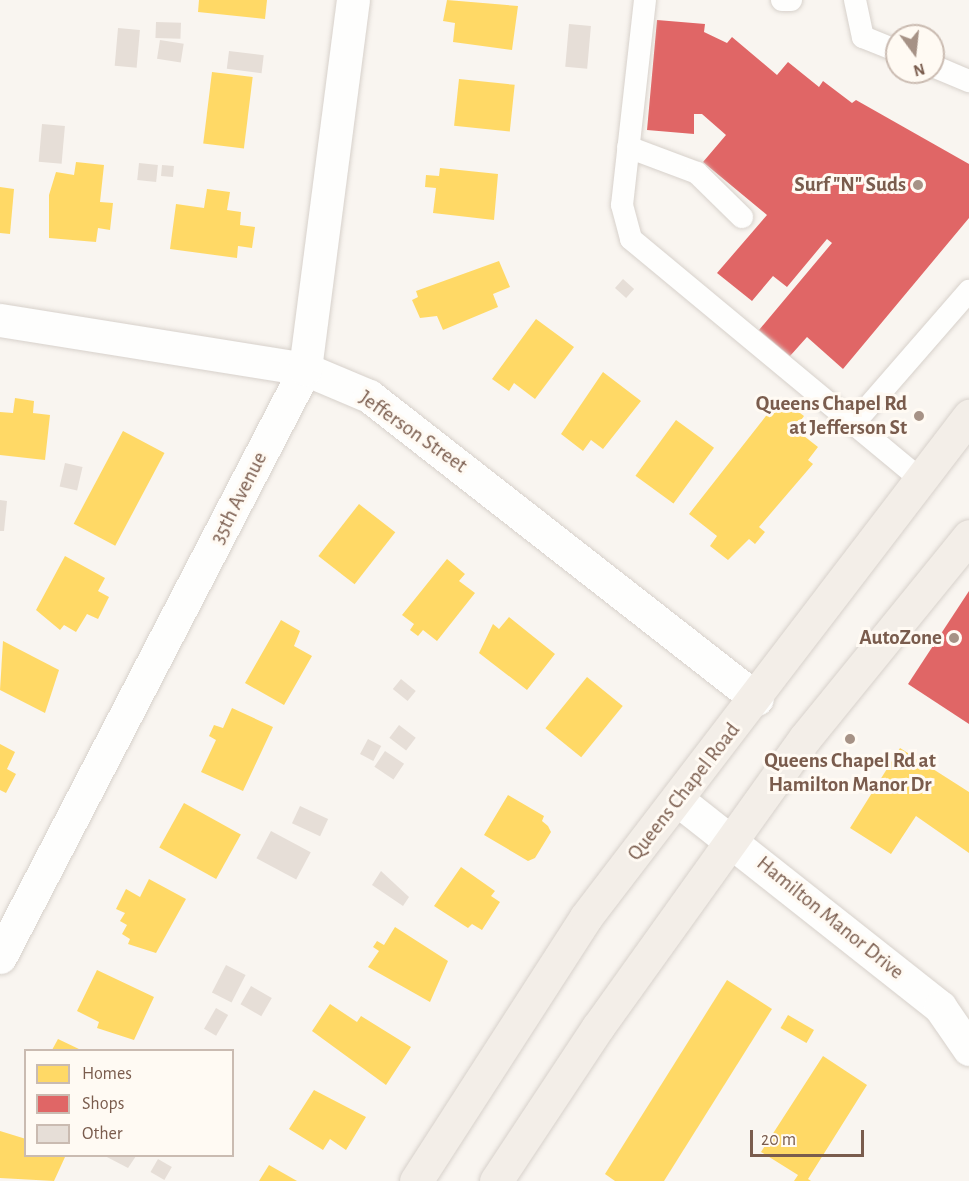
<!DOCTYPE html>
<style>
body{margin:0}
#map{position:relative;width:969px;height:1181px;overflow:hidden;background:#f9f5f0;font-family:"Alegreya Sans",sans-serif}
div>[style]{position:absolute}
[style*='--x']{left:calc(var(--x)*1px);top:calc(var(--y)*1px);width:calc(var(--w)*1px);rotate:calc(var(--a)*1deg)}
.homes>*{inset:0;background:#ffd966;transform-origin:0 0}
.shops>*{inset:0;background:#e06666}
.building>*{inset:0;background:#e6ded7;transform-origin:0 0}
.roads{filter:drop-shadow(0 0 2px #d7d1cb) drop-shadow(0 0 2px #d7d1cb)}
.service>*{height:22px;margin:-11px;padding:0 11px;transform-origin:11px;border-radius:11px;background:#fefefd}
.minor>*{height:33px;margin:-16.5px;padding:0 16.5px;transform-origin:16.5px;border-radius:16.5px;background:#fefefd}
.primary>*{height:33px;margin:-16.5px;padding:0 16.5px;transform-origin:16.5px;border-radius:16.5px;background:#f3eee8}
.dots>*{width:16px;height:16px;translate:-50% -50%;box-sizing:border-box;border:3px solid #fffaf3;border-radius:50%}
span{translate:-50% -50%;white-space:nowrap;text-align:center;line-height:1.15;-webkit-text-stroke:6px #fffaf3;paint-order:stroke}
.poi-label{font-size:21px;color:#7a5c4d;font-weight:700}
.right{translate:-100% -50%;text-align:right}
.street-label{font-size:21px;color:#7a5c4d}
.legend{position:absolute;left:24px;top:1049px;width:210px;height:108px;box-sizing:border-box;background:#fffaf3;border:2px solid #cabbb1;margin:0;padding:8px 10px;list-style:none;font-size:18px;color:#7a5c4d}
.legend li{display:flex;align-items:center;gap:12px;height:30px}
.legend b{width:30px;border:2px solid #cabbb1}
.north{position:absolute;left:885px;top:24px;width:60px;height:60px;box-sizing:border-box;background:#fffaf3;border:2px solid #cabbb1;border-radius:50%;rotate:165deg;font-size:16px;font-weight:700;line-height:24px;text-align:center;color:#7a5c4d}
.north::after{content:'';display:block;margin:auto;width:21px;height:27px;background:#a69286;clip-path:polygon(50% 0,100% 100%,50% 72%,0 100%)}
.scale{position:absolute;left:750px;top:1130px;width:114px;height:27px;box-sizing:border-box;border:3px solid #7a5c4d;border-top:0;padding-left:8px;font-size:18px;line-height:21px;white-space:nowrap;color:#7a5c4d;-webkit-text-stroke:4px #fffaf3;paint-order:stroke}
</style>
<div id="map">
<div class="homes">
<i style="clip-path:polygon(199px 0,267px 0,265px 19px,198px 12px)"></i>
<i style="clip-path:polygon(447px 0,518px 6px,512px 50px,453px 42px,455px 23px,443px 21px)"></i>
<i style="left:212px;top:72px;width:41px;height:72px;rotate:7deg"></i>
<i style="left:459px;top:79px;width:56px;height:47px;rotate:6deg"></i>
<i style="clip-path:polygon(76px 162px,104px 165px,100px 202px,113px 203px,110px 230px,98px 228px,96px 242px,49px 238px,49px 195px,56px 172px,74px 175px)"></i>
<i style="clip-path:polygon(440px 168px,498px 174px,494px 220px,433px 213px,436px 188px,425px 187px,426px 175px,439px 176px)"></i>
<i style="clip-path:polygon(0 187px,14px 189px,10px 234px,0 233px)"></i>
<i style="clip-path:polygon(207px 189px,230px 192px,227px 210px,241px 212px,240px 225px,255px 227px,252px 248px,238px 246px,237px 258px,170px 249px,176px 204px,204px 208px)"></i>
<i style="clip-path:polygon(499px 261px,510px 287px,493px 294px,498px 307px,443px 330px,437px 316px,420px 318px,412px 300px,418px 297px,416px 291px)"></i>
<i style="clip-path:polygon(536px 319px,574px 347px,535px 399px,514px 383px,509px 391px,492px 379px)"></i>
<i style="clip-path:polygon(603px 372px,641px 401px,603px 449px,591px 440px,583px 451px,561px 434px)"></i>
<i style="clip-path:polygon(15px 398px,34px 401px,33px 413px,50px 415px,45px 460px,0 455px,0 412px,13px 413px)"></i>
<i style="clip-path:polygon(780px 398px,804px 416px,795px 429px,818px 447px,808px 460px,813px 464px,759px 527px,765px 532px,755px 544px,749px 539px,728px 560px,710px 546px,717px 536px,689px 514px)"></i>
<i style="left:676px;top:420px;width:47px;height:69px;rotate:36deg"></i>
<i style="left:123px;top:431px;width:47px;height:105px;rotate:28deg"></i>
<i style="left:359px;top:504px;width:46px;height:66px;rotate:38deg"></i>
<i style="clip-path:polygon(65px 556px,105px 578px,98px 591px,109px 597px,98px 619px,87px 614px,76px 632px,64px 625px,60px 630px,36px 610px)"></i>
<i style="clip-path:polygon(447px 559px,465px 574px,459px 581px,475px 593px,437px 641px,423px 630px,418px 636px,410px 630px,414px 624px,402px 615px)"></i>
<i style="clip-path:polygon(509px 617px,555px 654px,527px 690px,479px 653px,493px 624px,499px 629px)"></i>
<i style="clip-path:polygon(281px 620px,300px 631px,294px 646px,312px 656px,284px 705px,245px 683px)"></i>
<i style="clip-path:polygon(3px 641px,59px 670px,45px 713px,0 690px)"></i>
<i style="left:587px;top:677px;width:46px;height:66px;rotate:39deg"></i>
<i style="clip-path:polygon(232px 708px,273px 727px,243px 791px,201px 772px,216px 740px,209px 736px,214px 725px,223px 728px)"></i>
<i style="clip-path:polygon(0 744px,15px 752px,7px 769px,16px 774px,6px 793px,0 790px)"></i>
<i style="clip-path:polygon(900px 748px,969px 792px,969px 853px,916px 816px,891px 854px,850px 828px)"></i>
<i style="clip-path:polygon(508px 795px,544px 816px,542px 821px,548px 826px,551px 832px,535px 858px,528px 861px,484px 835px)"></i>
<i style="left:184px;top:803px;width:65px;height:51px;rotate:29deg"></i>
<i style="clip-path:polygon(461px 867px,495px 891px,491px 896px,500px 902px,482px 930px,472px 924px,468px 928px,434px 906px)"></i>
<i style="clip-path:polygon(149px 879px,186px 899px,156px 953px,128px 944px,130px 939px,122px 934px,127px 925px,120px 921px,125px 913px,116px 909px,126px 889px,140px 897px)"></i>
<i style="clip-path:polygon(395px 927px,448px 961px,430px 1002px,368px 967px,379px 951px,373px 947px,377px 941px,384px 945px)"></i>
<i style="clip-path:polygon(97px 970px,154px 997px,134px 1040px,97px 1028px,99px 1022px,77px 1011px)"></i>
<i style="clip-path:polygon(727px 980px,772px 1009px,664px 1181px,615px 1181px,605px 1174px)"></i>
<i style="clip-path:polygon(330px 1004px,357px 1022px,361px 1016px,411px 1047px,386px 1085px,312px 1031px)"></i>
<i style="left:788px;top:1015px;width:30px;height:15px;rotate:30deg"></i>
<i style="clip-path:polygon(58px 1039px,81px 1050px,52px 1050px)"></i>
<i style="clip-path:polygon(823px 1056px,867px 1085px,808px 1179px,811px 1181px,794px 1181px,798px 1175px,761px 1152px)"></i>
<i style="clip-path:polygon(314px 1090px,366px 1117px,346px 1150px,330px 1139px,323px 1150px,289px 1129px)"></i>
<i style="clip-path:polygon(0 1131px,26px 1139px,26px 1156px,65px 1157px,54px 1181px,0 1178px)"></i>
<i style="clip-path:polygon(269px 1165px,297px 1181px,259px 1181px)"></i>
</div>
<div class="shops">
<i style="clip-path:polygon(657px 20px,705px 24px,704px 32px,727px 43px,732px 37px,777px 75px,788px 62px,819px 87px,823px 81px,852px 103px,856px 100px,969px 164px,969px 218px,843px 369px,807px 337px,790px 356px,759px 330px,832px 243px,827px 239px,787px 287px,773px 276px,752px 301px,717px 273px,767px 215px,703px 162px,726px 135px,702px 114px,694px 114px,694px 134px,647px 130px)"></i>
<i style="clip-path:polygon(969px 591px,969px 724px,908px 684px)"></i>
</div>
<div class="building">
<i style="left:156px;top:22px;width:25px;height:16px;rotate:2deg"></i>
<i style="left:569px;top:24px;width:22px;height:43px;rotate:5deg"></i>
<i style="left:118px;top:28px;width:22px;height:38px;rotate:5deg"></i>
<i style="left:160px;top:40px;width:24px;height:19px;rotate:9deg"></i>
<i style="left:229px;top:51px;width:35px;height:18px;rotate:7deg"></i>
<i style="left:42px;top:124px;width:23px;height:38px;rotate:5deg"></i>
<i style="left:139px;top:163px;width:19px;height:17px;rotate:6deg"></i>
<i style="left:162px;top:165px;width:12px;height:11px;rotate:5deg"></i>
<i style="left:623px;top:279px;width:15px;height:12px;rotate:42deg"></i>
<i style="left:65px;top:463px;width:18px;height:24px;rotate:13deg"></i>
<i style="clip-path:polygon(0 500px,7px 501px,4px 531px,0 531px)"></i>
<i style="left:401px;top:679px;width:19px;height:13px;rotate:39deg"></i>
<i style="left:399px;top:725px;width:21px;height:16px;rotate:37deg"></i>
<i style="left:368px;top:739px;width:15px;height:17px;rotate:28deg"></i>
<i style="left:385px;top:751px;width:23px;height:19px;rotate:34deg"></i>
<i style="left:300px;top:806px;width:31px;height:19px;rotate:25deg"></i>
<i style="left:271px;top:831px;width:45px;height:31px;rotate:28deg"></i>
<i style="clip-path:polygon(381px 871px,409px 897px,403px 906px,372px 885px)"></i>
<i style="left:226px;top:965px;width:22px;height:31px;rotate:27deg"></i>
<i style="left:251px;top:986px;width:24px;height:21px;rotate:30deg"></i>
<i style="left:216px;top:1008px;width:14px;height:24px;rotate:30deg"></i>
<i style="clip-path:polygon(105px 1156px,136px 1156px,128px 1168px)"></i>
<i style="left:158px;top:1159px;width:16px;height:15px;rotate:30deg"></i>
</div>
<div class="roads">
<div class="service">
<i style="--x:645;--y:0;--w:206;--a:96.4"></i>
<i style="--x:622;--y:205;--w:35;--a:75"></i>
<i style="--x:631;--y:239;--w:374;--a:39.7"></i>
<i style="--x:782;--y:0;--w:9;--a:0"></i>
<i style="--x:855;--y:0;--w:38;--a:78"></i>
<i style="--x:863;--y:37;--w:37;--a:22"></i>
<i style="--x:933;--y:66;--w:39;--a:23"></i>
<i style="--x:628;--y:147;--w:74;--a:20.6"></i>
<i style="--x:697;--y:173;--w:63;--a:44.4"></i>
<i style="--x:855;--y:422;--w:174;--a:-49"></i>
</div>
<div class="minor">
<i style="--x:0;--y:320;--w:309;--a:9.1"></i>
<i style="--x:305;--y:369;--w:69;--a:22.9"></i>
<i style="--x:369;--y:396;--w:492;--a:38"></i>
<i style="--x:678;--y:800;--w:334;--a:38.3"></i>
<i style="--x:940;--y:1007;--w:51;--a:55.4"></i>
<i style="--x:0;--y:957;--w:662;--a:-62.58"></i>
<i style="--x:305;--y:369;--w:372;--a:-82.6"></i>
</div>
<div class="primary">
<i style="--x:416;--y:1181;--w:314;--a:-57.2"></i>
<i style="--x:586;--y:917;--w:631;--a:-52.6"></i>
<i style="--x:496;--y:1181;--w:185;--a:-56.5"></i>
<i style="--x:598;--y:1027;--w:355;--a:-54.4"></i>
<i style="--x:805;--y:738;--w:260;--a:-50.9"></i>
</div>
</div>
<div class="dots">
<i style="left:918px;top:185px;background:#a69286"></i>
<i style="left:919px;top:416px;background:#a69286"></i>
<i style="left:954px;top:638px;background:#a69286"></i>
<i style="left:850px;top:739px;background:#a69286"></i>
</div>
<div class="poi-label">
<span class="right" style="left:906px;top:185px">Surf "N" Suds</span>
<span class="right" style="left:907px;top:416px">Queens Chapel Rd<br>at Jefferson St</span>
<span class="right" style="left:942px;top:638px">AutoZone</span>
<span style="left:850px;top:773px">Queens Chapel Rd at<br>Hamilton Manor Dr</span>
</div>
<div class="street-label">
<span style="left:413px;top:432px;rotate:35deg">Jefferson Street</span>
<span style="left:239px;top:498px;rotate:-63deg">35th Avenue</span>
<span style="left:684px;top:792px;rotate:-52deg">Queens Chapel Road</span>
<span style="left:830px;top:918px;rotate:39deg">Hamilton Manor Drive</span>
</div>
<ul class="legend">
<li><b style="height:16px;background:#ffd966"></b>Homes</li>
<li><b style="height:16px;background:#e06666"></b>Shops</li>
<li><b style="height:16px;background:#e6ded7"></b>Other</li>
</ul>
<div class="north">N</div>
<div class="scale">20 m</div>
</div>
